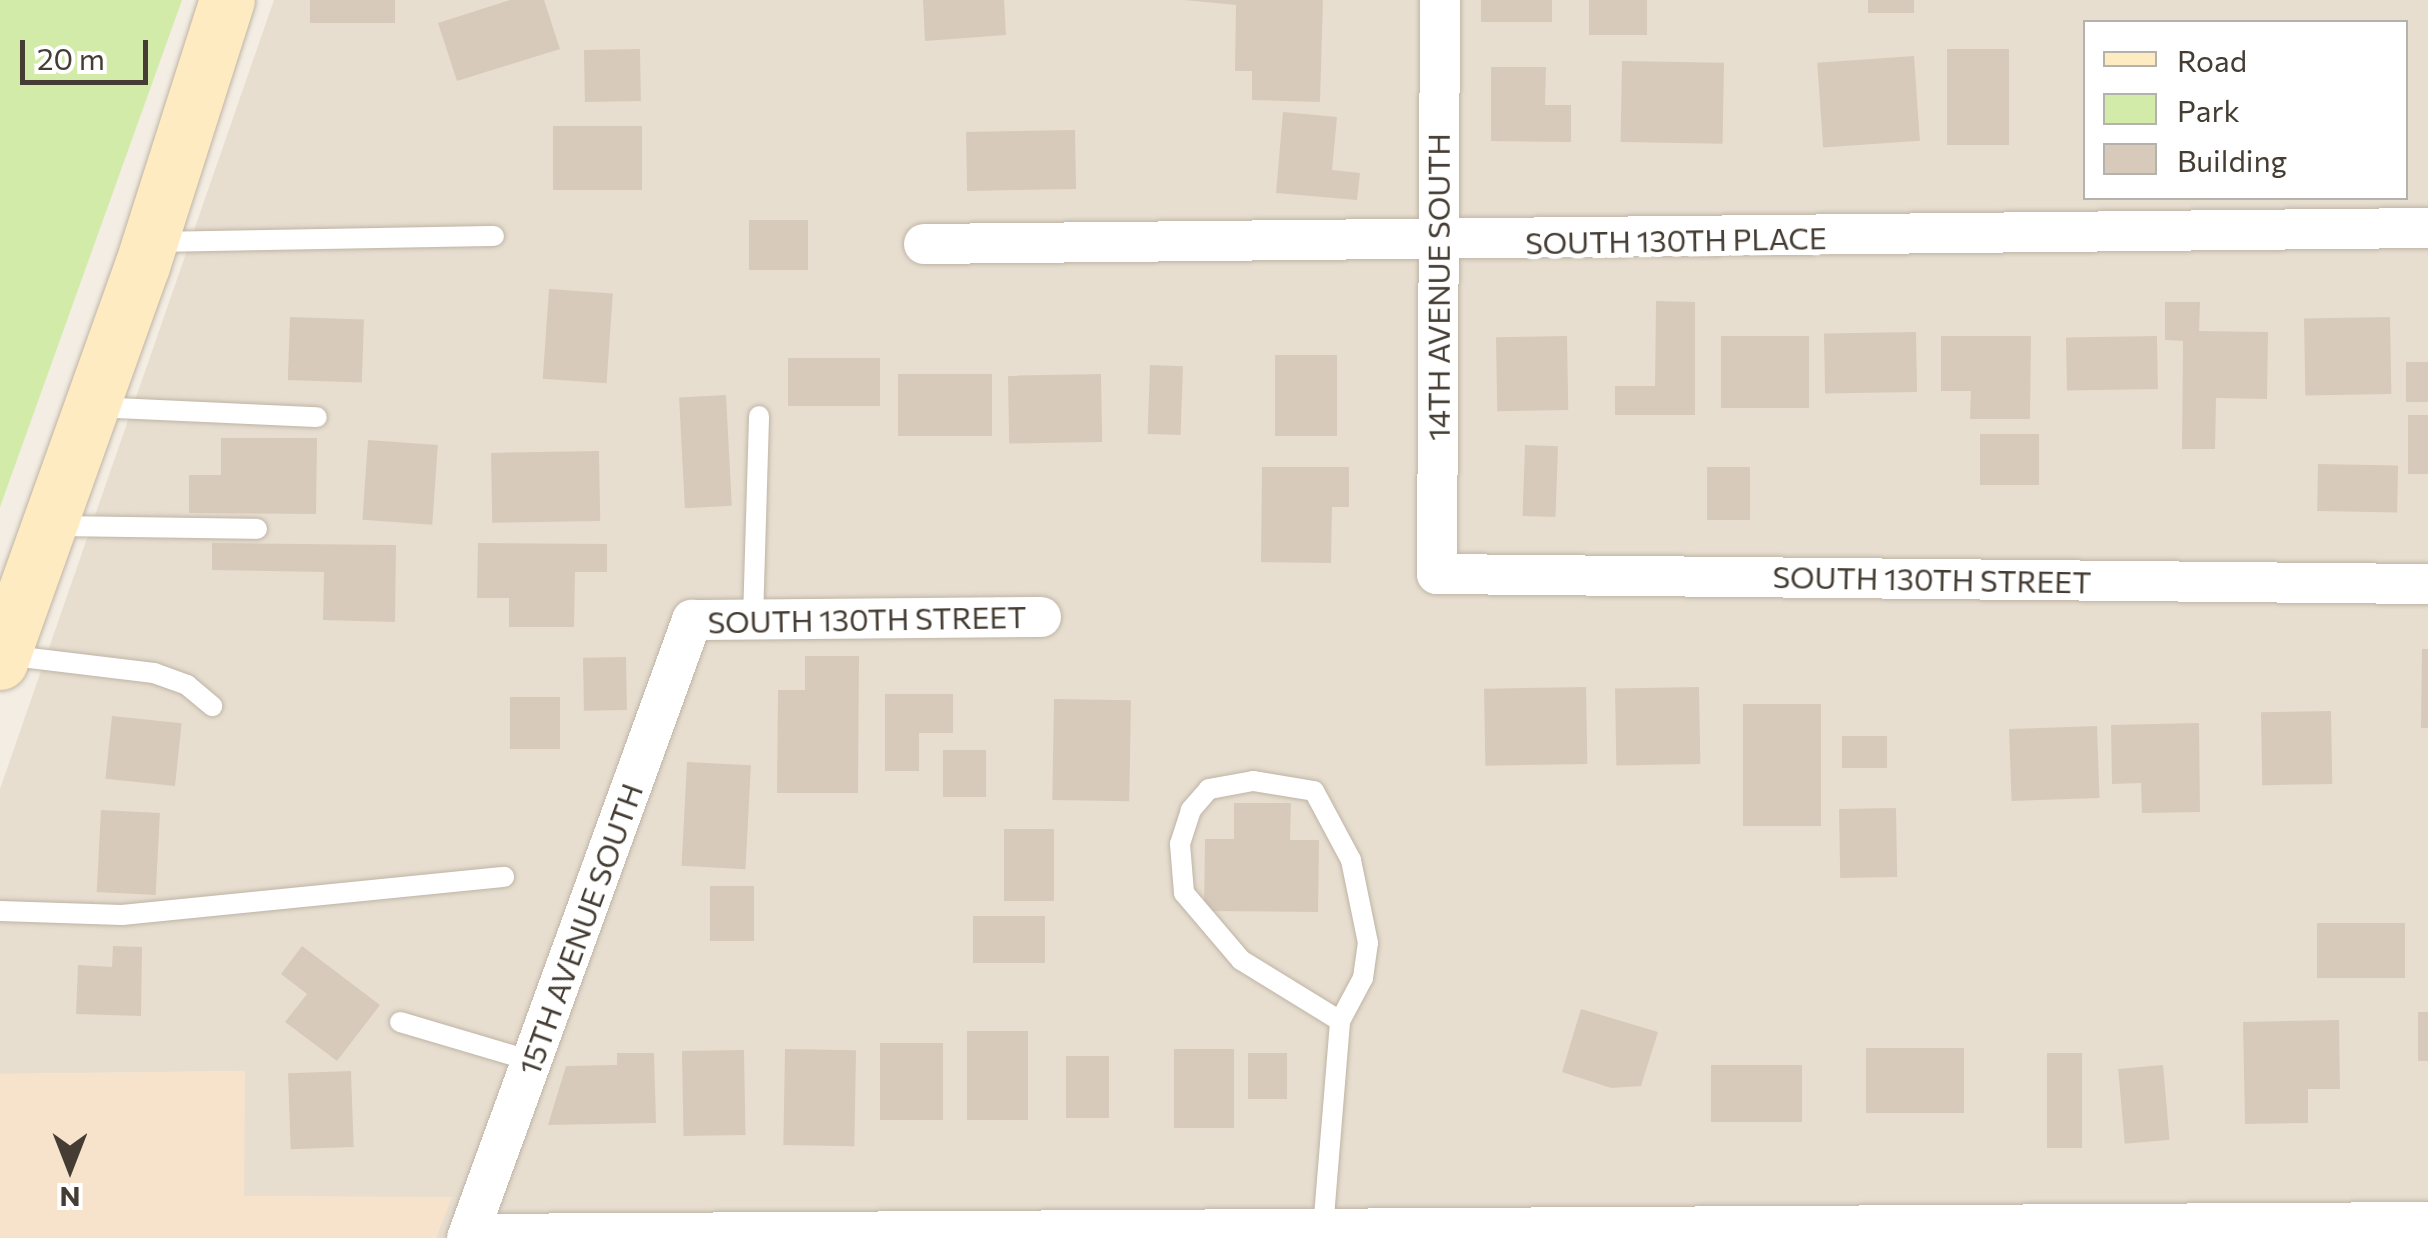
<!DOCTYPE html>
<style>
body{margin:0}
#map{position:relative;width:2428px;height:1238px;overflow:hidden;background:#f3ede3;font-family:Commissioner,sans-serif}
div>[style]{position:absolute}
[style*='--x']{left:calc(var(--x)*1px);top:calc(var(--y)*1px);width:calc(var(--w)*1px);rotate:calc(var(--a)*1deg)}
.residential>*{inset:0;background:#e7ded0}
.commercial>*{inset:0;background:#f7e2cb}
.green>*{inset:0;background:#d2eba8}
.building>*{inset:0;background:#d8caba;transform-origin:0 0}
.roads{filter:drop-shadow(0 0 2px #bfb4a5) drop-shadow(0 0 2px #bfb4a5)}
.lane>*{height:20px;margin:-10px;padding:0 10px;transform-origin:10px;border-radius:10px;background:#fff}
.street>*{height:40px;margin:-20px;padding:0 20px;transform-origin:20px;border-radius:20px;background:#fff}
.secondary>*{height:55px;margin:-27.5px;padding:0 27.5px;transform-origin:27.5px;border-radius:27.5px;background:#ffebc1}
span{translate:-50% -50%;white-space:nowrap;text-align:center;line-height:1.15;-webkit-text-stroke:10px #fff;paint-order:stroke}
.street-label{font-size:30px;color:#453d33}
.legend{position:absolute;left:2083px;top:20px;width:325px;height:180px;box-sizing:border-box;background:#fff;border:2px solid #b5b1ad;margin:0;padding:12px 18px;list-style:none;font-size:30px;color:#453d33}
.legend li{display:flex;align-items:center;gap:20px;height:50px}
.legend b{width:50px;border:2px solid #b5b1ad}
.north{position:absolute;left:20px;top:1118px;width:100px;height:100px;-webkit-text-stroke:8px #fff;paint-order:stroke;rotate:180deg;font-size:28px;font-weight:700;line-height:40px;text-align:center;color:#453d33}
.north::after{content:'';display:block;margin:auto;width:35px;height:45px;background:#453d33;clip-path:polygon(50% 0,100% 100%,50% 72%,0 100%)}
.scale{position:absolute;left:20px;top:40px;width:128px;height:45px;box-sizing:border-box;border:5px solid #453d33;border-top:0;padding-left:12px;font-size:30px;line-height:35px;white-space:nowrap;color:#453d33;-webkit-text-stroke:8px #fff;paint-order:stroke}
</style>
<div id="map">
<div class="residential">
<i style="clip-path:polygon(evenodd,274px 0,2428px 0,2428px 1238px,436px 1238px,451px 1198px,244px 1196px,244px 1071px,0 1074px,0 789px,274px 0,2086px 22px,2406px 22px,2406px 198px,2086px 198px,2086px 22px)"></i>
</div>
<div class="commercial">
<i style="clip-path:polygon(245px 1071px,244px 1196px,452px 1197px,436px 1238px,0 1238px,0 1074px)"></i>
</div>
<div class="green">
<i style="clip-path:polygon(0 0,182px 0,0 507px)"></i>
</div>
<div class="building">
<i style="left:310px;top:0;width:85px;height:23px"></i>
<i style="clip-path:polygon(510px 0,544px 0,560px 49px,457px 81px,438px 23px)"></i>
<i style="clip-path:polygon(923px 0,1004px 0,1006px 35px,925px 41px)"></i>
<i style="clip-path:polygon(1184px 0,1323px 0,1320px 102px,1252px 100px,1252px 71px,1235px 71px,1236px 5px)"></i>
<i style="left:1481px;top:0;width:71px;height:22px"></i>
<i style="left:1589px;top:0;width:58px;height:35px"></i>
<i style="left:1868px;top:0;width:46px;height:13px"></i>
<i style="left:640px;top:49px;width:52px;height:56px;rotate:89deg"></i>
<i style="left:1947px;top:49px;width:62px;height:96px"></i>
<i style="left:1914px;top:56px;width:85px;height:97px;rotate:86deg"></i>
<i style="left:1622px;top:61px;width:102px;height:81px;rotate:1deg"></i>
<i style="clip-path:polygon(1491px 67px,1546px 67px,1545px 105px,1571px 105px,1571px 142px,1491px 141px)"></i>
<i style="clip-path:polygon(1283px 112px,1337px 117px,1332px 170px,1360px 173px,1357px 200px,1276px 193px)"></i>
<i style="left:642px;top:126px;width:64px;height:89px;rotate:90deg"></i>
<i style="left:1075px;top:130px;width:59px;height:109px;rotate:89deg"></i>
<i style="left:749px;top:220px;width:59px;height:50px"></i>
<i style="left:549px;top:289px;width:64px;height:90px;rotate:4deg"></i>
<i style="clip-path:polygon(1656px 301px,1695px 302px,1695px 415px,1615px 415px,1615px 386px,1655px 386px)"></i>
<i style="clip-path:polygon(2165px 302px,2200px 302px,2199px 331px,2268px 332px,2267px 399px,2216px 398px,2215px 449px,2182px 449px,2183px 341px,2165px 340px)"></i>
<i style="left:290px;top:317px;width:74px;height:63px;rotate:2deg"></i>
<i style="left:2390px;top:317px;width:77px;height:86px;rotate:89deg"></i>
<i style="left:1916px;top:332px;width:60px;height:92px;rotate:89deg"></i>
<i style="left:1567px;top:336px;width:74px;height:71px;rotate:89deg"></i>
<i style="left:1721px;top:336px;width:88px;height:72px"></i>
<i style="clip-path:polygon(1941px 336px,2031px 336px,2030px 419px,1970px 419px,1971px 391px,1941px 391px)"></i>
<i style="left:2157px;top:336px;width:53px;height:91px;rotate:89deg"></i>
<i style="left:1275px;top:355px;width:62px;height:81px"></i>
<i style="left:788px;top:358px;width:92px;height:48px"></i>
<i style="left:2406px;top:362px;width:22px;height:40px"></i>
<i style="left:1150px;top:365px;width:33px;height:69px;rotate:2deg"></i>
<i style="left:898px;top:374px;width:94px;height:62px"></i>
<i style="left:1101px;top:374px;width:68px;height:93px;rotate:89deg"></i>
<i style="left:726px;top:395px;width:111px;height:47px;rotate:87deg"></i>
<i style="left:2408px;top:415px;width:20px;height:59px"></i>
<i style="left:1980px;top:434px;width:59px;height:51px"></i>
<i style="clip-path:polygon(221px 438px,317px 438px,316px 514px,189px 513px,189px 475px,221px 475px)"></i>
<i style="left:368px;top:440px;width:70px;height:80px;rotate:4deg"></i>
<i style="left:1525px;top:445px;width:33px;height:71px;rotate:2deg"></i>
<i style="left:599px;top:451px;width:70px;height:108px;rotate:89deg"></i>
<i style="left:2318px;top:464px;width:80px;height:47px;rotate:1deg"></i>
<i style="clip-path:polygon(1262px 467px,1349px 467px,1349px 507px,1332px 507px,1331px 563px,1261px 562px)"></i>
<i style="left:1707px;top:467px;width:43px;height:53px"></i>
<i style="clip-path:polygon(212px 543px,396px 545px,395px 622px,323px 620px,324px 572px,212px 570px)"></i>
<i style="clip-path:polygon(478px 543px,607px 544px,607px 572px,575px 572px,574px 627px,509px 627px,509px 598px,477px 598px)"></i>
<i style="clip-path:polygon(2422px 649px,2428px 649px,2428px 728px,2421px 728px)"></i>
<i style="clip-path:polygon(805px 656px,859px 656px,858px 793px,777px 793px,778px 690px,805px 690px)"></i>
<i style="left:626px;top:657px;width:53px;height:43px;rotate:89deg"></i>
<i style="left:1586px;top:687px;width:77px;height:102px;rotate:89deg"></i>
<i style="left:1699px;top:687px;width:77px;height:84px;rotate:89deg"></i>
<i style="clip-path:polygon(885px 694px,953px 694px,953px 733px,919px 733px,919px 771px,885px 771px)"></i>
<i style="left:510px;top:697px;width:50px;height:52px"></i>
<i style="left:1054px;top:699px;width:77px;height:101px;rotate:1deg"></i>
<i style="left:1743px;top:704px;width:78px;height:122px"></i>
<i style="left:2331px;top:711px;width:73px;height:70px;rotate:89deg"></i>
<i style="left:112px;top:716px;width:70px;height:63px;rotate:6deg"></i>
<i style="clip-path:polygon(2199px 723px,2200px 812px,2142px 813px,2141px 783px,2112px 784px,2111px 725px)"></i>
<i style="left:2097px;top:726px;width:72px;height:88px;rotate:88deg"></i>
<i style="left:1887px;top:736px;width:32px;height:45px;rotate:90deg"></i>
<i style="left:943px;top:750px;width:43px;height:47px"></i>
<i style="left:687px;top:762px;width:64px;height:104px;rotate:3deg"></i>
<i style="clip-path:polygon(1234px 803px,1291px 803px,1290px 840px,1319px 840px,1318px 912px,1204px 911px,1205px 839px,1234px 839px)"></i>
<i style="left:1896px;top:808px;width:69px;height:57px;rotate:89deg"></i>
<i style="left:101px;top:810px;width:59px;height:82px;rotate:3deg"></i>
<i style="left:1004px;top:829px;width:50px;height:72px"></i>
<i style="left:710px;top:886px;width:44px;height:55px"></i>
<i style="left:973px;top:916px;width:72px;height:47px"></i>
<i style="left:2317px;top:923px;width:88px;height:55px"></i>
<i style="clip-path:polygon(113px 946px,142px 947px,141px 1016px,76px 1014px,78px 965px,112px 967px)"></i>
<i style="clip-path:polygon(302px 946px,380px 1005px,337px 1061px,285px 1022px,307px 994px,281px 974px)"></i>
<i style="clip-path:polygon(1581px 1009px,1658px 1032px,1641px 1086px,1611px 1088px,1562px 1072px)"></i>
<i style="left:2418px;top:1012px;width:10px;height:49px"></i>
<i style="clip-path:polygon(2339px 1020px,2340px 1089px,2308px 1089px,2308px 1123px,2245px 1124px,2243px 1022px)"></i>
<i style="left:967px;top:1031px;width:61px;height:89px"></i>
<i style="left:880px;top:1043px;width:63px;height:77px"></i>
<i style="left:1866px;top:1048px;width:98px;height:65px"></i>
<i style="left:785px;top:1049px;width:71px;height:96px;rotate:1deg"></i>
<i style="left:1174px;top:1049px;width:60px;height:79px"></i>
<i style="left:744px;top:1050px;width:85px;height:62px;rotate:89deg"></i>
<i style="clip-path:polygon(617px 1053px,654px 1053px,656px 1123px,548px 1125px,566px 1066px,617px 1065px)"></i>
<i style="left:1248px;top:1053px;width:39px;height:46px"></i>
<i style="left:2047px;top:1053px;width:35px;height:95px"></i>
<i style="left:1066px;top:1056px;width:43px;height:62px"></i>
<i style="left:1711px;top:1065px;width:91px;height:57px"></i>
<i style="left:2163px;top:1065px;width:75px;height:45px;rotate:85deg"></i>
<i style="left:351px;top:1071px;width:76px;height:63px;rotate:88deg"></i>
</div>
<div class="roads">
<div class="lane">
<i style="--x:151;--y:242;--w:343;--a:-1"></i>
<i style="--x:93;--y:407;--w:224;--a:2.6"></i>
<i style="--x:51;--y:526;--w:206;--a:0.8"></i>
<i style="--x:753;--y:620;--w:204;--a:-88.3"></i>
<i style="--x:5;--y:655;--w:150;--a:6.9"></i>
<i style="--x:154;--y:673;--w:35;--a:20"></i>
<i style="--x:187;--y:685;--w:33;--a:40"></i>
<i style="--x:0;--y:911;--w:122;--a:1.9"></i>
<i style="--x:122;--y:915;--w:384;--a:-5.7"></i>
<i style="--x:400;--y:1022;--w:138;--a:16.5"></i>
<i style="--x:1323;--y:1229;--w:209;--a:-85.3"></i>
<i style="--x:1340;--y:1021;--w:49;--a:-61.9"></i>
<i style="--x:1363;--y:978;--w:35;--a:-82"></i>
<i style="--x:1368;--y:943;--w:85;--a:-101.6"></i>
<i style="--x:1351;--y:860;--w:78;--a:-118.2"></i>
<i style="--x:1314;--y:791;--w:62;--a:-170.7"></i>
<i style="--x:1253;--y:781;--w:45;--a:169.7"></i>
<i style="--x:1209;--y:789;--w:28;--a:131"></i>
<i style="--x:1191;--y:810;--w:36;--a:108"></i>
<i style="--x:1180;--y:844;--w:49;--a:85.3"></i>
<i style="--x:1184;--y:893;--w:88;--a:49.6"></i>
<i style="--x:1241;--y:960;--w:116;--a:31.6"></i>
</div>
<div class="street">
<i style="--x:1440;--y:0;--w:574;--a:90.3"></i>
<i style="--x:1437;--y:574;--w:991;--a:0.58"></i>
<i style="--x:924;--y:244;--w:1504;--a:-0.61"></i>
<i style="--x:469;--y:1234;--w:1959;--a:-0.35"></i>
<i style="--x:467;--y:1238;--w:658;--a:-69.99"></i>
<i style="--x:692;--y:620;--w:349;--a:-0.5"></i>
</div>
<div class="secondary">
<i style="--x:0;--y:662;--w:421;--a:-70.3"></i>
<i style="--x:142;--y:266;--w:279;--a:-72.3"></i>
</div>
</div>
<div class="street-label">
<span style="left:1676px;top:240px;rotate:-1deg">SOUTH 130TH PLACE</span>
<span style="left:1438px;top:287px;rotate:-90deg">14TH AVENUE SOUTH</span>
<span style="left:1932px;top:579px;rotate:1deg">SOUTH 130TH STREET</span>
<span style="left:867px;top:619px;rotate:-1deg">SOUTH 130TH STREET</span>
<span style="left:580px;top:929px;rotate:-70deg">15TH AVENUE SOUTH</span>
</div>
<ul class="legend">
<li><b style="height:12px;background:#ffebc1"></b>Road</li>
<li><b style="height:28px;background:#d2eba8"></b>Park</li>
<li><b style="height:28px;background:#d8caba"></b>Building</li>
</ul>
<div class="north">N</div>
<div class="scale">20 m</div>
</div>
